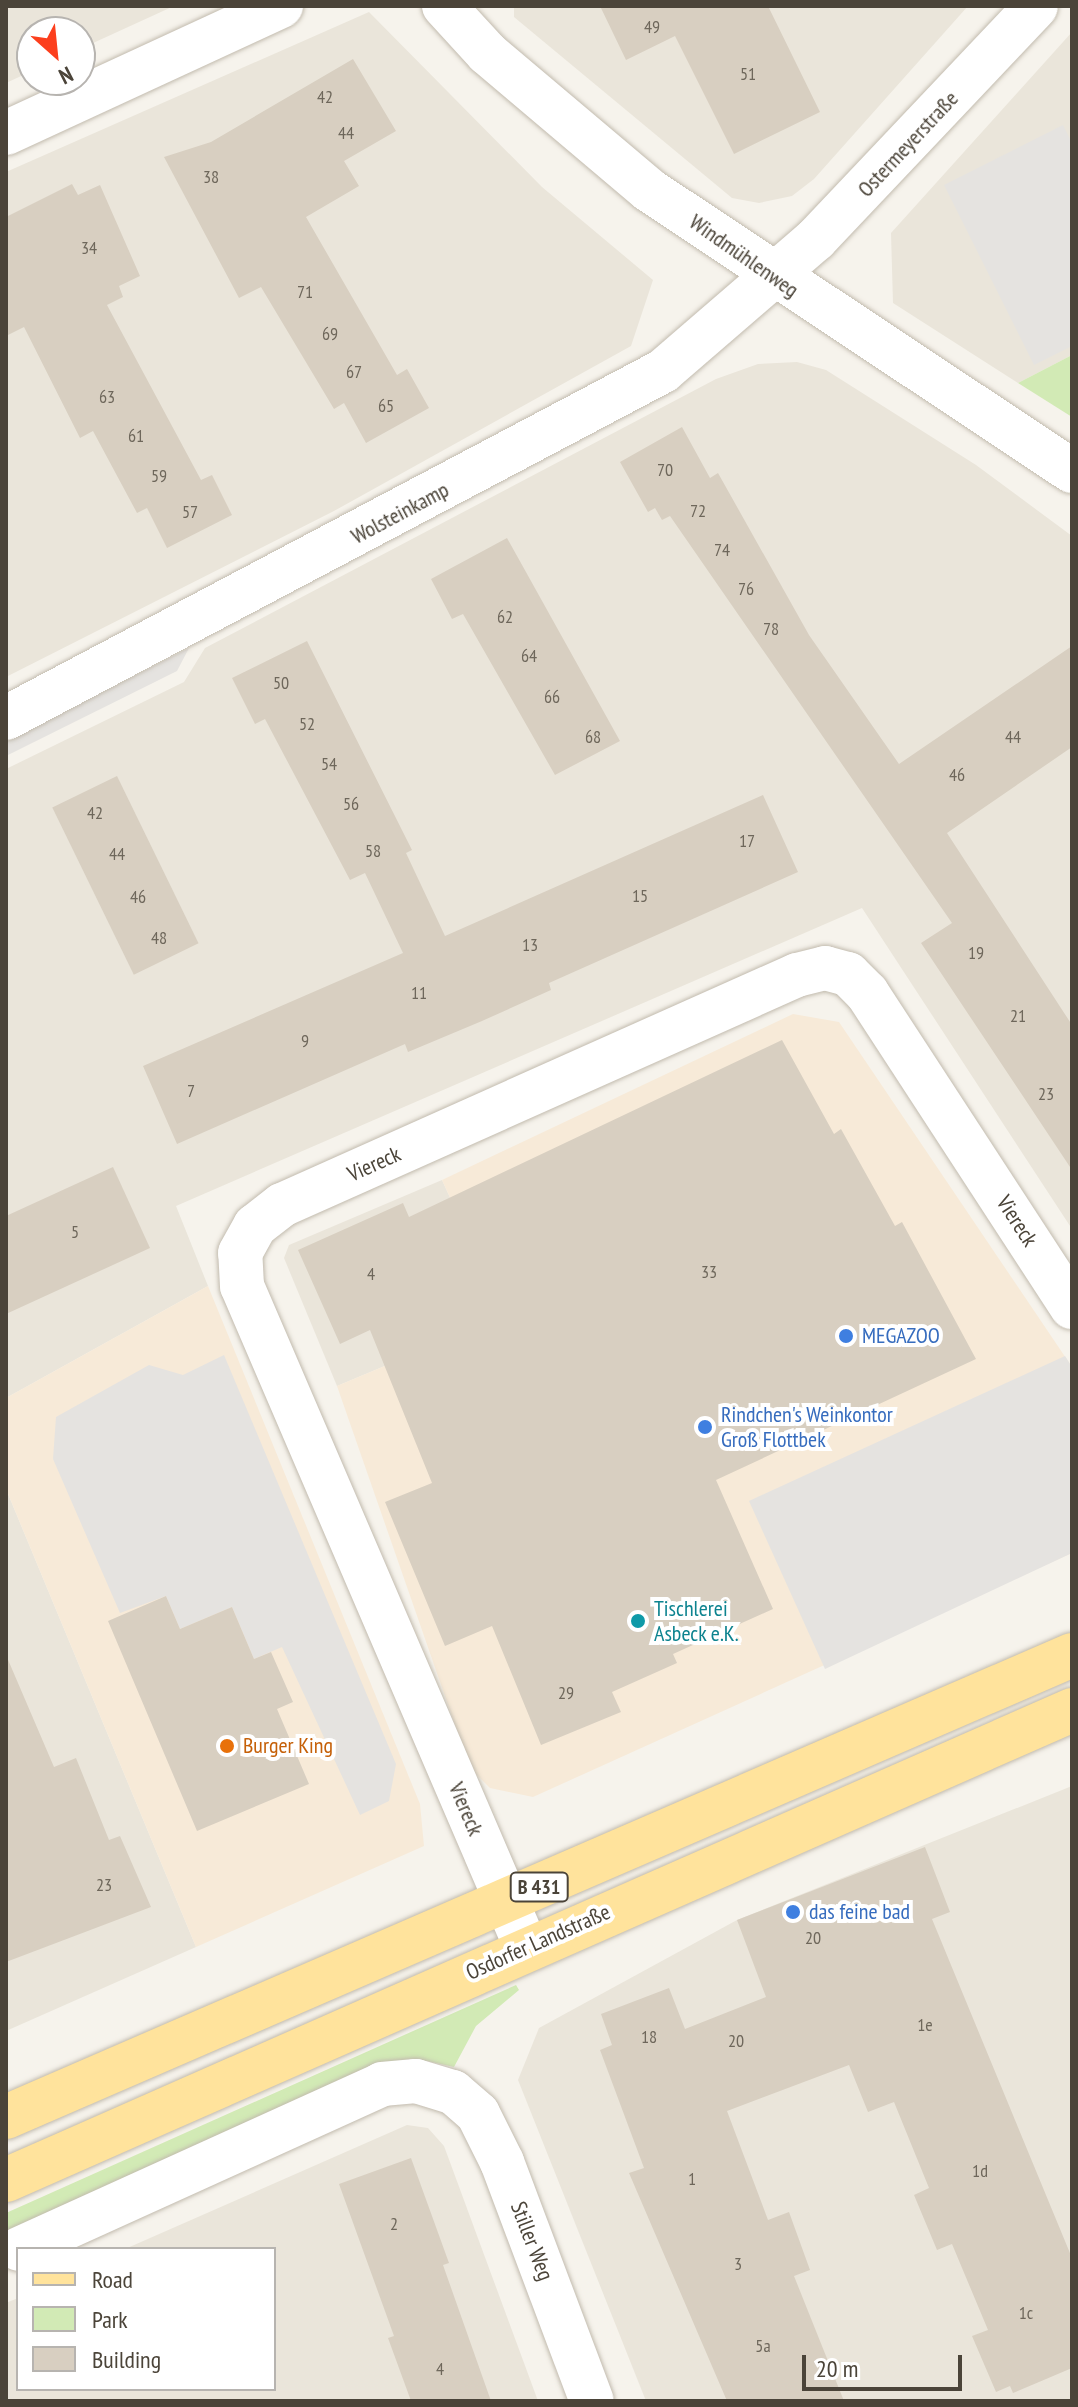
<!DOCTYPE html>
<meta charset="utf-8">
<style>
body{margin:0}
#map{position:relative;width:1078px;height:2407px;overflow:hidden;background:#f6f3ec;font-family:"PT Sans Narrow",sans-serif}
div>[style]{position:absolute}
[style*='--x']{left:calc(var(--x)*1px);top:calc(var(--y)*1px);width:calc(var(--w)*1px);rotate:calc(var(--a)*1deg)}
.residential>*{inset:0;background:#eae5da}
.commercial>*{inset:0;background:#f7ead8}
.green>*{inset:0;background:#d2eab5}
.parking>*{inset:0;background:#e5e3e0}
.building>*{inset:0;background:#d8cfc1;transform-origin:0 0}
.roads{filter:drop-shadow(0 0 2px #c2bbae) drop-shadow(0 0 2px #c2bbae)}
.street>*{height:44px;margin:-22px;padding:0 22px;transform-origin:22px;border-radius:22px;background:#fff}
.primary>*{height:44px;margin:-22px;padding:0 22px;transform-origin:22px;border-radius:22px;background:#ffe39c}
.dots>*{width:22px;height:22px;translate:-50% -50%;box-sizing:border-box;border:4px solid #fff;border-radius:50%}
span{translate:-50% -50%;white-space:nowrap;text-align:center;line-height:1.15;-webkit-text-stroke:8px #fff;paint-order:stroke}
.number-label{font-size:18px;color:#6e675b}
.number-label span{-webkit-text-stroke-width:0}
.shield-label span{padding:2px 6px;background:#fff;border:2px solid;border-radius:6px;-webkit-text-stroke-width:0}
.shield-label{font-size:20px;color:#4b4439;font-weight:700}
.street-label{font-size:22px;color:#4b4439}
.shop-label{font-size:22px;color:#366cbe}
.left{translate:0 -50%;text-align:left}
.culture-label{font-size:22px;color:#0d838f}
.food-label{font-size:22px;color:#c56008}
.frame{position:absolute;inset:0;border:8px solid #4b4439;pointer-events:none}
.legend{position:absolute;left:16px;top:2247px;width:260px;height:144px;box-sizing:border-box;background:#fff;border:2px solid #b7b4b0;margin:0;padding:10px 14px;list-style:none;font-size:24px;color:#4b4439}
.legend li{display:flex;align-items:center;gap:16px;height:40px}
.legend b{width:40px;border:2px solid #b7b4b0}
.north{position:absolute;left:16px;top:16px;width:80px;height:80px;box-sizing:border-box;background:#fff;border:2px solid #b7b4b0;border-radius:50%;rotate:153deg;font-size:22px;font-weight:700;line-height:32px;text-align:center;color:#4b4439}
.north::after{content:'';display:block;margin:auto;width:28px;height:36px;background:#fc3f1d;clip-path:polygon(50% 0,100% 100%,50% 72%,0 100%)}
.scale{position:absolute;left:802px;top:2355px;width:160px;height:36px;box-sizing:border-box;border:4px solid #4b4439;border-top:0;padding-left:10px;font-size:24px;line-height:28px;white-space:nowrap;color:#4b4439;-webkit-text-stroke:6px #fff;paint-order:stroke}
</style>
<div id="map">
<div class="residential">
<i style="clip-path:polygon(6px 6px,174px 6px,80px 49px,80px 32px,32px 32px,32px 71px,6px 83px)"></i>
<i style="clip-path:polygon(514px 6px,968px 6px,814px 179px,792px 196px,759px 203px,732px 198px,514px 17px)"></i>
<i style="clip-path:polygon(369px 12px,542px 187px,653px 280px,631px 346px,334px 511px,6px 677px,6px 172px)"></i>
<i style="clip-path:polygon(1072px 32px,1072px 355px,1018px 383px,893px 303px,891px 233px)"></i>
<i style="clip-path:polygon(797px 362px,826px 370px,976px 465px,1072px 536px,1072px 1229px,862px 908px,176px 1206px,208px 1286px,6px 1398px,6px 769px,184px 682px,205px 648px,716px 379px,758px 364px)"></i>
<i style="clip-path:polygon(442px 1180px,504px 1316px,337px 1386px,284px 1258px,289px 1245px)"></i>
<i style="clip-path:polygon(6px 1489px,196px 1947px,6px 2031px)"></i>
<i style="clip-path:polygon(1072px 1786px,1072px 2401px,646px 2401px,518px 2080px,539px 2028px,737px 1920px)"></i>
<i style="clip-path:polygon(407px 2125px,428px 2128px,444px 2146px,538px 2401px,6px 2401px,6px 2303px,18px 2298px,18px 2389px,274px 2389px,274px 2249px,125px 2249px)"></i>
</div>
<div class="commercial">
<i style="clip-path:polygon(793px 1014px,839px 1022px,1072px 1367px,1072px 1553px,533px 1797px,490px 1788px,470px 1768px,337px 1386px,504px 1316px,442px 1180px)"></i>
<i style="clip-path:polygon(208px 1286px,420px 1804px,424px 1846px,196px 1947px,6px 1489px,6px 1398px)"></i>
</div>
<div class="green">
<i style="clip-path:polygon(1072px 355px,1072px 417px,1018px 383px)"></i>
<i style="clip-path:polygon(516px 1985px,519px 1990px,476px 2026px,454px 2067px,427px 2061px,6px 2238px,6px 2213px)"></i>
</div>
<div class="parking">
<i style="clip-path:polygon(1063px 125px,1072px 143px,1072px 346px,1034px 365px,944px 185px)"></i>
<i style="clip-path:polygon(189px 648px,177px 671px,6px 756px,6px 741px)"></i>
<i style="clip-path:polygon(224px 1355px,396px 1764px,389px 1801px,360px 1815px,282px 1647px,254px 1659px,232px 1607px,180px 1629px,166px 1596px,120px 1613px,53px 1459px,56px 1417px,149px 1365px,183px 1375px)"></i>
<i style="clip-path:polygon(1065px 1356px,1072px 1367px,1072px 1553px,825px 1669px,749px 1501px)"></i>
</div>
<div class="building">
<i style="clip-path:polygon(600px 6px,768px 6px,820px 112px,734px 154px,675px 36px,626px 60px)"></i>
<i style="clip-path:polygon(353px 59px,396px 131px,344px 161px,359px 186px,306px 217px,397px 375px,407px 369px,429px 408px,366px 443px,344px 403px,334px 409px,261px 287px,239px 298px,164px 157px,211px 142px)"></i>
<i style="clip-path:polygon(72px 184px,78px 195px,100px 185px,140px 276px,119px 286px,123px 297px,107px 305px,201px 480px,212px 475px,232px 515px,167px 548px,147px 508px,137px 513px,93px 431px,80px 438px,24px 327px,6px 336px,6px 217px)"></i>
<i style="clip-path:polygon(682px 427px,710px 478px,718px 473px,809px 635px,899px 764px,1072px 646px,1072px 747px,947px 833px,1072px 1025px,1072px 1170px,921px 943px,952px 923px,670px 516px,662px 520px,655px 508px,648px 512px,620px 462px)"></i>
<i style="clip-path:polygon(507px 538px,620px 741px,555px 775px,463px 614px,452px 619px,431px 579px)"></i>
<i style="clip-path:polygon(307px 641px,412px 850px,406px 853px,445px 936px,763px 795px,798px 872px,549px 983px,551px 990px,482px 1021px,408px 1052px,405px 1044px,177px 1144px,143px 1066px,403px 953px,365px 873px,350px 880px,265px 719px,255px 724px,232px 678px)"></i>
<i style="left:117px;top:776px;width:186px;height:72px;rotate:64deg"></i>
<i style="clip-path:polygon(782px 1040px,834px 1134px,841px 1129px,895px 1226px,902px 1222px,976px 1359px,716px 1480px,773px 1609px,673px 1654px,677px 1663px,612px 1692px,621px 1712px,541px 1745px,492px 1626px,445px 1646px,385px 1502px,432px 1483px,370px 1330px,340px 1344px,298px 1250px,403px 1203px,409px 1217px)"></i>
<i style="clip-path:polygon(113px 1167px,150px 1248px,6px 1314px,6px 1216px)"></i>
<i style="clip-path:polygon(166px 1596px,180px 1629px,232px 1607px,254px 1659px,271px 1652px,293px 1702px,277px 1709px,309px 1784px,197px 1831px,108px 1621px)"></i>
<i style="clip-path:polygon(6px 1655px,54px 1767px,76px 1758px,109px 1840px,120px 1836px,151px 1907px,6px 1962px)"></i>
<i style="clip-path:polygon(925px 1847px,950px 1912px,932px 1919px,1072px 2258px,1072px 2368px,1013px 2393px,1010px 2386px,996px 2392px,972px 2336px,988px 2330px,952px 2244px,937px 2250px,914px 2195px,929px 2188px,894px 2102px,868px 2112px,849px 2065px,727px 2111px,768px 2220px,789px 2212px,810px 2270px,794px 2276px,844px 2401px,727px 2401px,629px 2173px,644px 2168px,600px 2050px,612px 2045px,601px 2014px,669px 1988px,685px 2029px,766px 1997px,737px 1920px)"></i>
<i style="clip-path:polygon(411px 2158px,449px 2263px,443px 2265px,491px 2401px,411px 2401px,388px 2338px,394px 2336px,339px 2184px)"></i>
</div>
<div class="roads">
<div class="street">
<i style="--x:444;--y:6;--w:64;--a:47.5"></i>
<i style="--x:487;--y:53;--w:212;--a:40.2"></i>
<i style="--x:649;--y:190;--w:508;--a:33.6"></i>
<i style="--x:6;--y:133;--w:303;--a:-24.8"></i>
<i style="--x:6;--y:718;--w:743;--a:-27.84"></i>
<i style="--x:663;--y:371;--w:202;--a:-40.8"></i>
<i style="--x:816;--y:239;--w:320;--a:-46.6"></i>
<i style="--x:526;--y:1947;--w:719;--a:-113.25"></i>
<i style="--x:242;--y:1286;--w:33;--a:-93"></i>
<i style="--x:240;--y:1253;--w:31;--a:-61"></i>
<i style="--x:255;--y:1226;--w:34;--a:-38"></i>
<i style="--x:282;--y:1205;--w:564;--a:-24.07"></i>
<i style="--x:797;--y:975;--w:29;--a:-14"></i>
<i style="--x:825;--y:968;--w:24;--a:15"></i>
<i style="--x:848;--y:974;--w:27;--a:45"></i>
<i style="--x:867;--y:993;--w:375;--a:56.9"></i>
<i style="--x:19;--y:2249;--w:399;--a:-24.4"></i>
<i style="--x:382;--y:2084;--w:34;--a:-5"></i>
<i style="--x:416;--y:2081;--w:39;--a:17"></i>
<i style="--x:453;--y:2092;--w:33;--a:41"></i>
<i style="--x:478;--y:2114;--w:54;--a:63.4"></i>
<i style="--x:502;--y:2162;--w:255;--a:69.4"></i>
</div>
<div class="primary">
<i style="--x:6;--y:2117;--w:1162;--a:-23.43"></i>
<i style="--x:6;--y:2180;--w:1165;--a:-23.79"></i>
</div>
</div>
<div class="dots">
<i style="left:846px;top:1336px;background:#3f7fe0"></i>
<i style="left:705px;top:1427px;background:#3f7fe0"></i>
<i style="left:638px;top:1621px;background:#0f9aa8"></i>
<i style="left:227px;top:1746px;background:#e8710a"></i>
<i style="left:793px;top:1912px;background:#3f7fe0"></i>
</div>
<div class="number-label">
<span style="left:652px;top:27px">49</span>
<span style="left:748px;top:74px">51</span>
<span style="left:325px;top:97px">42</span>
<span style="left:346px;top:133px">44</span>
<span style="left:211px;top:177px">38</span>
<span style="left:89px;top:248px">34</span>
<span style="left:305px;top:292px">71</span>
<span style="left:330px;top:334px">69</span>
<span style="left:354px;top:372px">67</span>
<span style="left:107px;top:397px">63</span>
<span style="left:386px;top:406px">65</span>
<span style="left:136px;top:436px">61</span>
<span style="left:665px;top:470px">70</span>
<span style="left:159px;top:476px">59</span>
<span style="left:698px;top:511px">72</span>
<span style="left:190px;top:512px">57</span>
<span style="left:722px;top:550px">74</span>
<span style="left:746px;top:589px">76</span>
<span style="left:505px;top:617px">62</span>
<span style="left:771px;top:629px">78</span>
<span style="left:529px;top:656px">64</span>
<span style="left:281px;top:683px">50</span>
<span style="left:552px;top:697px">66</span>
<span style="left:307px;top:724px">52</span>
<span style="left:593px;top:737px">68</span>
<span style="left:1013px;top:737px">44</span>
<span style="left:329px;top:764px">54</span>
<span style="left:957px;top:775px">46</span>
<span style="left:351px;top:804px">56</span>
<span style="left:95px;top:813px">42</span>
<span style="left:747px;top:841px">17</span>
<span style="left:373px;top:851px">58</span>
<span style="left:117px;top:854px">44</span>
<span style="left:640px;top:896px">15</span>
<span style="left:138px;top:897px">46</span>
<span style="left:159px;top:938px">48</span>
<span style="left:530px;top:945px">13</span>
<span style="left:976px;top:953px">19</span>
<span style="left:419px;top:993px">11</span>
<span style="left:1018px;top:1016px">21</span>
<span style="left:305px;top:1041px">9</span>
<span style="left:191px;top:1091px">7</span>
<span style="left:1046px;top:1094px">23</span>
<span style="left:75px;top:1232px">5</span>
<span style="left:709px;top:1272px">33</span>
<span style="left:371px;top:1274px">4</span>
<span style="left:566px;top:1693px">29</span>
<span style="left:104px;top:1885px">23</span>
<span style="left:813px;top:1938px">20</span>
<span style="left:925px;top:2025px">1e</span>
<span style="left:649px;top:2037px">18</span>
<span style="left:736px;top:2041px">20</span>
<span style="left:980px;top:2171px">1d</span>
<span style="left:692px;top:2179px">1</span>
<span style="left:394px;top:2224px">2</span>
<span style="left:738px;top:2264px">3</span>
<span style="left:1026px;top:2313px">1c</span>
<span style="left:763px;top:2346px">5a</span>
<span style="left:440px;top:2369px">4</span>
</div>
<div class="shield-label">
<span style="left:539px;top:1887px">B 431</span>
</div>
<div class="street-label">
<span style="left:908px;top:144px;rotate:-47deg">Ostermeyerstraße</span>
<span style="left:744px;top:256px;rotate:35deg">Windmühlenweg</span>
<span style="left:400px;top:513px;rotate:-28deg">Wolsteinkamp</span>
<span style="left:374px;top:1164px;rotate:-24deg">Viereck</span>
<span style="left:1017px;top:1221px;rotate:57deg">Viereck</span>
<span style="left:466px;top:1809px;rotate:67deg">Viereck</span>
<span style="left:538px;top:1942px;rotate:-24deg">Osdorfer Landstraße</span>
<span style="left:532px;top:2241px;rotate:69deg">Stiller Weg</span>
</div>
<div class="shop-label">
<span class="left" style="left:862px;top:1336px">MEGAZOO</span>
<span class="left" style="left:721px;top:1427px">Rindchen's Weinkontor<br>Groß Flottbek</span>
<span class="left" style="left:809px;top:1912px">das feine bad</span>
</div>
<div class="culture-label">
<span class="left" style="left:654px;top:1621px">Tischlerei<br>Asbeck e.K.</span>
</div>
<div class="food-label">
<span class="left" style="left:243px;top:1746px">Burger King</span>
</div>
<div class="frame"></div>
<ul class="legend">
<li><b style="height:10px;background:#ffe39c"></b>Road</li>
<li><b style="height:22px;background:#d2eab5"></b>Park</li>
<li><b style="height:22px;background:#d8cfc1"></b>Building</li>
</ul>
<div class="north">N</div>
<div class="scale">20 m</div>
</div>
